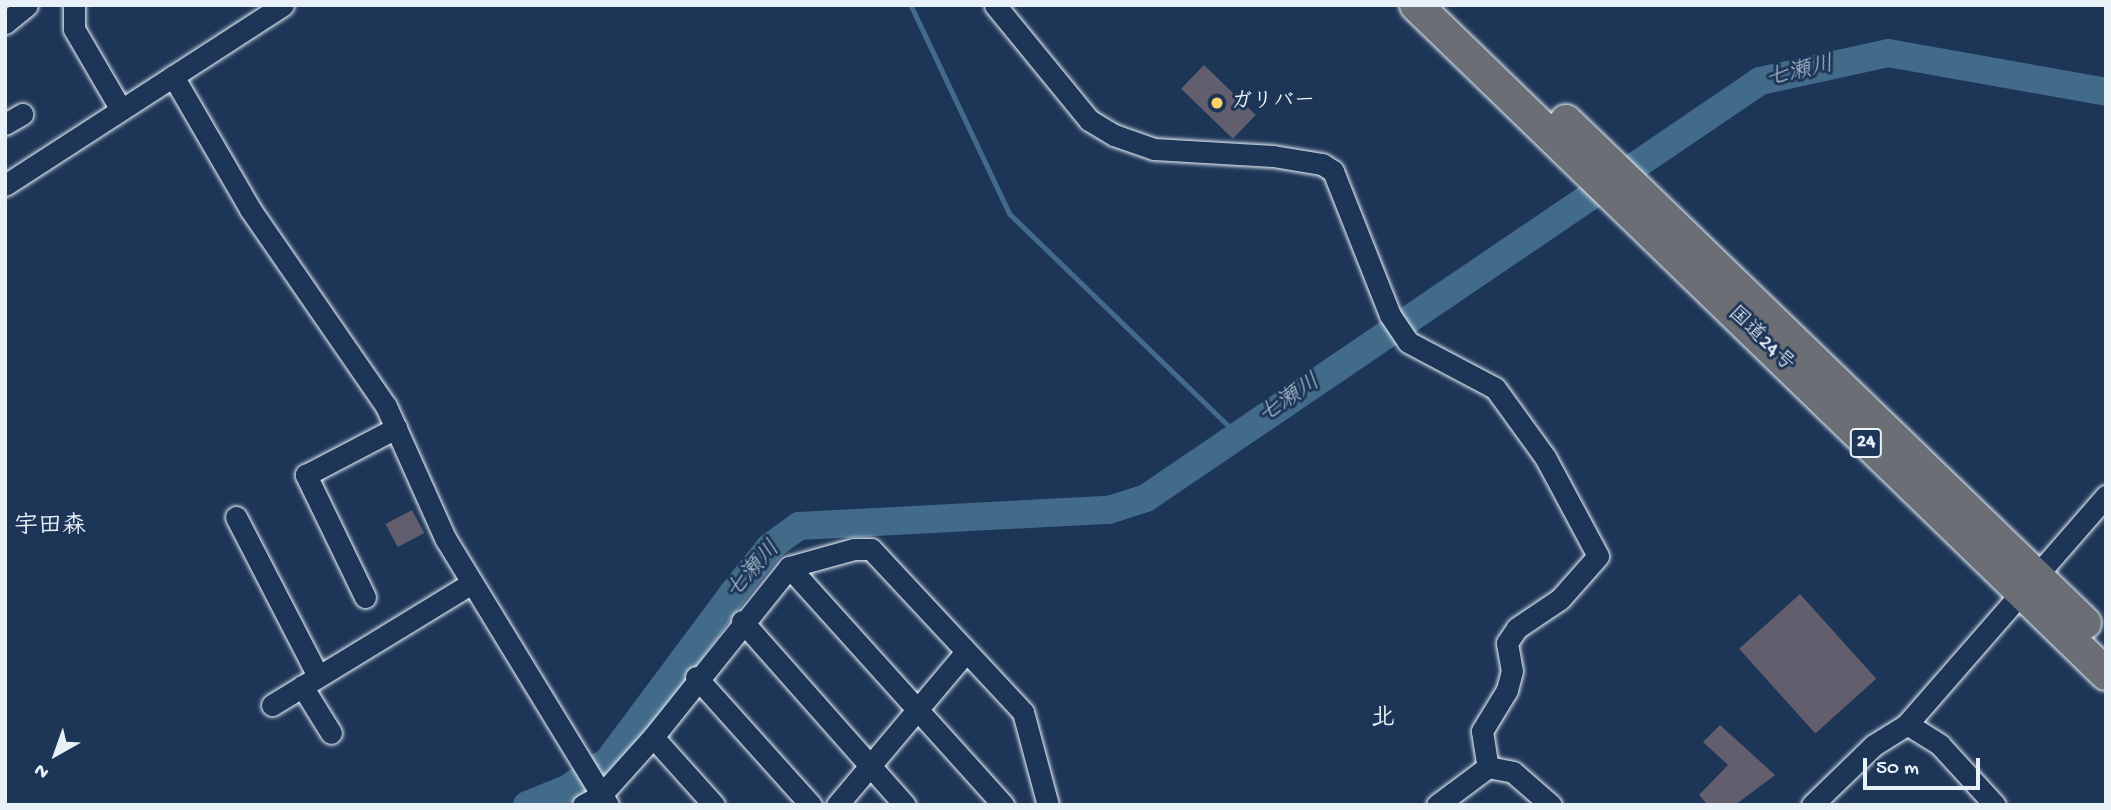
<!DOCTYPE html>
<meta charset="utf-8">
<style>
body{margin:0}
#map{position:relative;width:2111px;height:810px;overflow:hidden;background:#1d3557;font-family:"Gochi Hand","Klee One",sans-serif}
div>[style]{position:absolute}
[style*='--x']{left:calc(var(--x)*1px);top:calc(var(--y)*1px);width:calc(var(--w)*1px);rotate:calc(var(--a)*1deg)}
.stream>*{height:4.5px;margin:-2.25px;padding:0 2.25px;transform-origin:2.25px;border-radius:2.25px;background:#426b89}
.river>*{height:28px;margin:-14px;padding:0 14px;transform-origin:14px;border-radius:14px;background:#426b89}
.building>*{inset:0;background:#625e6d;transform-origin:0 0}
.roads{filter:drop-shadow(0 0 2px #e8f1f8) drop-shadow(0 0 2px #e8f1f8)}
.minor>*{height:21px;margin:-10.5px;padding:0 10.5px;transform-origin:10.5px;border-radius:10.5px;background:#1d3557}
.highway>*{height:32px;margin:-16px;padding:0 16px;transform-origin:16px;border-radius:16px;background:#6b6f75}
.dots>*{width:19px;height:19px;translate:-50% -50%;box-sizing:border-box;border:4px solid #1d3557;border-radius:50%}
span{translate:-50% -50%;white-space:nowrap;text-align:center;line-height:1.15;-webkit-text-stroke:6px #1d3557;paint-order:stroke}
.shield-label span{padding:2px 5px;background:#1d3557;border:2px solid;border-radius:5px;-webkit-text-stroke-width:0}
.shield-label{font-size:19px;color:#e8f1f8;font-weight:700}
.poi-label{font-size:21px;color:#e8f1f8;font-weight:700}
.left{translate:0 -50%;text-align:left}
.street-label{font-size:21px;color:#e8f1f8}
.water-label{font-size:23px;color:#aec2d1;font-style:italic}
.quarter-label{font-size:24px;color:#e8f1f8;font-weight:700}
.frame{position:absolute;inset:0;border:7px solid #e8f1f8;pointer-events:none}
.north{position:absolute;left:21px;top:719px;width:70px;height:70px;-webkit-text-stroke:5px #1d3557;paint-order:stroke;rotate:220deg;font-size:19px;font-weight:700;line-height:28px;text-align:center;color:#e8f1f8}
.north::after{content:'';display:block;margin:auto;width:24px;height:32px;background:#e8f1f8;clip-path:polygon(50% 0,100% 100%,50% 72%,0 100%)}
.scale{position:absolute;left:1863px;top:758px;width:117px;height:32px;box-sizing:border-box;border:4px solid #e8f1f8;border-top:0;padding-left:9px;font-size:21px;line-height:24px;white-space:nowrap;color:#e8f1f8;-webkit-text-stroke:5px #1d3557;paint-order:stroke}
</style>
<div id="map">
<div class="stream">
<i style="--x:911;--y:5;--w:231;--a:64.7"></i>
<i style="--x:1010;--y:214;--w:319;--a:44.1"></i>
</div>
<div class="river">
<i style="--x:527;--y:805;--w:43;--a:-21.8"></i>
<i style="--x:567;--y:789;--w:50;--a:-34.3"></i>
<i style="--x:608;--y:761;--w:209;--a:-53.3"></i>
<i style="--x:733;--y:593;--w:59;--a:-51.2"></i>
<i style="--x:770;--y:547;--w:36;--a:-36"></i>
<i style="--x:799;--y:526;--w:310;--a:-3"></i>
<i style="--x:1109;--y:510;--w:39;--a:-18"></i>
<i style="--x:1146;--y:498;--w:742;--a:-34.18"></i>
<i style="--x:1760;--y:81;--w:131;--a:-12.3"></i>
<i style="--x:1888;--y:53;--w:221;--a:10.1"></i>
</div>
<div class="building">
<i style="left:1204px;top:65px;width:72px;height:33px;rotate:44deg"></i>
<i style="left:412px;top:510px;width:26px;height:30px;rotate:62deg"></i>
<i style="left:1800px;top:594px;width:114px;height:82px;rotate:48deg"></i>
<i style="clip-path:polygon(1720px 725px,1775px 775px,1735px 805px,1708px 805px,1699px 795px,1728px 765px,1703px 742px)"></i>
</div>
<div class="roads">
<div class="minor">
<i style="--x:74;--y:5;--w:24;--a:90"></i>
<i style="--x:74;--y:29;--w:91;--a:59.8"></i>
<i style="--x:995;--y:5;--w:149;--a:50.7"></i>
<i style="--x:1089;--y:120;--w:29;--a:31"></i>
<i style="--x:1114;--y:135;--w:42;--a:19.3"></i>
<i style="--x:1154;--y:149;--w:119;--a:3.4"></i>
<i style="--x:1273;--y:156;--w:50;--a:9.3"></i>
<i style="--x:1322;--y:164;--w:13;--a:32"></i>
<i style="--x:1333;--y:171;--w:155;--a:68.4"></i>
<i style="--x:1390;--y:315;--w:32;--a:56"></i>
<i style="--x:1408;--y:342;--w:98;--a:27.9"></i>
<i style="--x:1495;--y:388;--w:85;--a:54.1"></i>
<i style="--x:1545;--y:457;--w:112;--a:61.8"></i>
<i style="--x:1598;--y:556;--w:57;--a:131.5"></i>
<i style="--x:1560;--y:599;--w:52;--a:146"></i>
<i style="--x:1517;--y:628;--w:18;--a:124"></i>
<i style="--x:1507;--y:643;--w:28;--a:80"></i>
<i style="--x:1512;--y:671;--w:20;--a:105"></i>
<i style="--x:1507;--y:690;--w:48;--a:121.4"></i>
<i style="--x:1482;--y:731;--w:36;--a:81"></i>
<i style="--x:5;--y:23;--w:28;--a:-39"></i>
<i style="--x:173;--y:76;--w:154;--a:59.9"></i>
<i style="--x:250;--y:209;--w:239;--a:55.4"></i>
<i style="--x:386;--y:406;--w:145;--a:65.9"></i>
<i style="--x:445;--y:538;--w:313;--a:58.6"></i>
<i style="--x:5;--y:124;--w:20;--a:-30"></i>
<i style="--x:5;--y:185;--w:331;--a:-32.9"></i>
<i style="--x:236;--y:517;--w:179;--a:62.7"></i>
<i style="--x:789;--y:567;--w:320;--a:48"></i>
<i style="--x:365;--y:597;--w:136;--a:-115.8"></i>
<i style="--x:306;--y:475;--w:102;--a:-27.6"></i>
<i style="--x:742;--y:621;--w:246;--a:48.5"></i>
<i style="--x:696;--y:677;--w:172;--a:48.1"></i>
<i style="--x:302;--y:686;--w:55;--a:58.3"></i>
<i style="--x:272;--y:705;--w:234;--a:-31.4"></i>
<i style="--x:1907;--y:724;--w:39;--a:32"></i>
<i style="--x:1940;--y:745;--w:81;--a:47.5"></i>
<i style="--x:653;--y:737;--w:91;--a:48.1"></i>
<i style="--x:583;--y:805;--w:19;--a:-28"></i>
<i style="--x:600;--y:796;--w:79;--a:-48.1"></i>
<i style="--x:653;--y:737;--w:218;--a:-51.3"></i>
<i style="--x:789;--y:567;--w:67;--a:-15.5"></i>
<i style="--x:854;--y:549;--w:17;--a:0"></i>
<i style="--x:871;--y:549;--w:223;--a:47"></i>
<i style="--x:1023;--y:712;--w:96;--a:75"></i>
<i style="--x:837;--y:805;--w:200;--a:-49.9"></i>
<i style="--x:1437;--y:805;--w:64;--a:-36.7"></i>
<i style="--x:1488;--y:767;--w:25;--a:11"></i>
<i style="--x:1513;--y:772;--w:50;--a:41"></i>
<i style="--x:1812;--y:805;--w:86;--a:-44.1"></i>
<i style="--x:1874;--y:745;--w:39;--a:-32"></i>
<i style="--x:1907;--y:724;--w:303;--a:-48.9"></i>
</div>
<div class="highway">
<i style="--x:1416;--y:5;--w:961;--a:44.11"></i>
<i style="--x:1566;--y:121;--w:722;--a:44.05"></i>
</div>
</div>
<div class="dots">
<i style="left:1217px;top:103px;background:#ffd166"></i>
</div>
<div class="shield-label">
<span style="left:1866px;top:443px">24</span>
</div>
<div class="poi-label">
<span class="left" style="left:1231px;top:103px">ガリバー</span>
</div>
<div class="street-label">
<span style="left:1760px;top:340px;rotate:44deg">国道24号</span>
</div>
<div class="water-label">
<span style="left:1800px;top:73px;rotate:-13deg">七瀬川</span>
<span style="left:1290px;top:400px;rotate:-34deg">七瀬川</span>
<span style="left:754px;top:571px;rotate:-48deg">七瀬川</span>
</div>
<div class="quarter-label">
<span style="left:50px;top:528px">宇田森</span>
<span style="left:1383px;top:720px">北</span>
</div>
<div class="frame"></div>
<div class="north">N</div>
<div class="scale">50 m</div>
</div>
